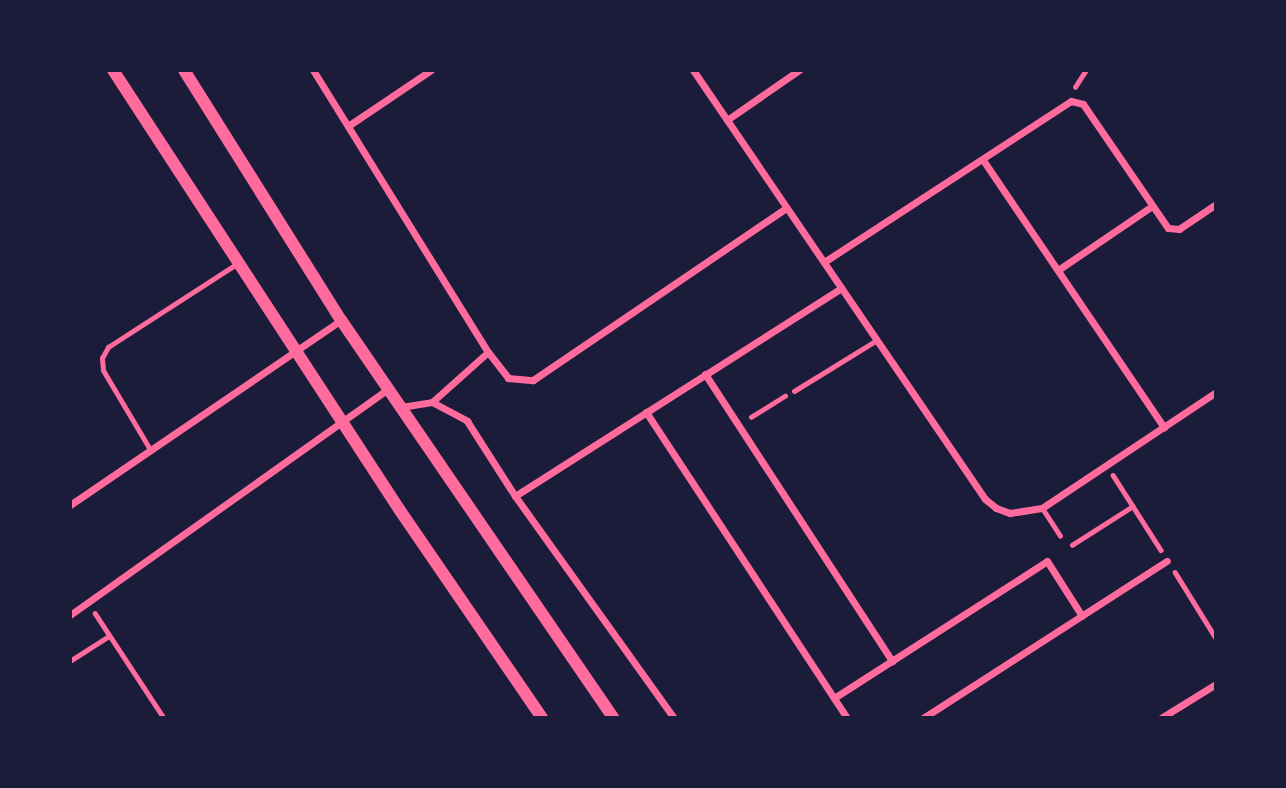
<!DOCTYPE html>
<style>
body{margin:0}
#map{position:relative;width:1286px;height:788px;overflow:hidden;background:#1b1b3a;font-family:"Alegreya Sans",sans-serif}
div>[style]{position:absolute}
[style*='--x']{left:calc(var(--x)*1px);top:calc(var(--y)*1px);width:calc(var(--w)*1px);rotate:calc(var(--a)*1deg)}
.path>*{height:4.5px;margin:-2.25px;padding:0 2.25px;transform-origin:2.25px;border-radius:2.25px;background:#ff6b9d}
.service>*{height:5px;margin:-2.5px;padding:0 2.5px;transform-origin:2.5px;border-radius:2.5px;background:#ff6b9d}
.minor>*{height:7px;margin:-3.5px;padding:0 3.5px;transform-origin:3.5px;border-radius:3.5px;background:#ff6b9d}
.tertiary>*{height:12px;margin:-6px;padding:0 6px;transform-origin:6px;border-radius:6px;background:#ff6b9d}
span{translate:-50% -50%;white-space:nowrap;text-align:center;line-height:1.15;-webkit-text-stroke:5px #1b1b3a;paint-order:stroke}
.frame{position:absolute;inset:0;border:72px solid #1b1b3a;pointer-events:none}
</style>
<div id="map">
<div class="path">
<i style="--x:1075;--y:87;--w:20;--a:-57"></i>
<i style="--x:751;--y:417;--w:40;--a:-32"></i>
<i style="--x:1113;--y:475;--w:89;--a:57.4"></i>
<i style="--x:1072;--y:545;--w:72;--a:-32.6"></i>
<i style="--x:1175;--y:572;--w:78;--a:58.2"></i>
<i style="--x:95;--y:613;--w:126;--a:56.7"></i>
<i style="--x:70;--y:661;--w:46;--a:-32.7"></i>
</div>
<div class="service">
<i style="--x:794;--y:391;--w:97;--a:-31.6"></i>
<i style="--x:151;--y:451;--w:94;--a:-120.7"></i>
<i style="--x:103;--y:370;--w:12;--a:-95"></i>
<i style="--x:102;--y:358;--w:13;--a:-61"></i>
<i style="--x:108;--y:347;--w:155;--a:-32.9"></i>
<i style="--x:1042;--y:508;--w:33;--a:57"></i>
</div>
<div class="minor">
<i style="--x:313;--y:70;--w:332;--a:58.2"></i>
<i style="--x:488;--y:352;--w:75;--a:138.2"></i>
<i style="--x:693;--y:70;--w:519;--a:55.76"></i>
<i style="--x:985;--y:499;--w:14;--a:39"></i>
<i style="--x:996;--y:508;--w:15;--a:20"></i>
<i style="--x:1010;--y:513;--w:32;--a:-9"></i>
<i style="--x:1042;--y:508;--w:209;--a:-33.7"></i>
<i style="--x:727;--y:120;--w:88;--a:-34.8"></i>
<i style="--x:348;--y:126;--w:100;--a:-34"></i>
<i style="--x:983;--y:160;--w:323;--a:55.9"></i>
<i style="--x:824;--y:262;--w:295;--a:-33.1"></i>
<i style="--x:1071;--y:101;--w:12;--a:14"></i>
<i style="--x:1083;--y:104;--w:150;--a:55.6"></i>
<i style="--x:1168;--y:228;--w:11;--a:5"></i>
<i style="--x:1179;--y:229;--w:45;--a:-34"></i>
<i style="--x:1058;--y:270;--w:114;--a:-34.2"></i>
<i style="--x:488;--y:352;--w:33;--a:52"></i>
<i style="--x:508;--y:378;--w:25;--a:5"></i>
<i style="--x:533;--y:380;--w:306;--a:-34.2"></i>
<i style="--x:705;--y:374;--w:343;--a:56.9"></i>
<i style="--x:401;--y:407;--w:31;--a:-9"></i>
<i style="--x:432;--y:402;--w:40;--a:28"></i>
<i style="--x:467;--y:421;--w:89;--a:57.4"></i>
<i style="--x:515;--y:496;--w:273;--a:54.4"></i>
<i style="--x:646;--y:412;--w:366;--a:56.7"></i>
<i style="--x:515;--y:496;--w:387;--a:-32.5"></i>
<i style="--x:70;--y:505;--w:328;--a:-34.3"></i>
<i style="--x:70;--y:615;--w:392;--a:-35.4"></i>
<i style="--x:834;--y:698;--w:253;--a:-32.7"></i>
<i style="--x:1047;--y:561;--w:65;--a:57.5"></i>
<i style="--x:923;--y:718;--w:290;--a:-32.8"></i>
<i style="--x:1161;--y:718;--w:65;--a:-31.7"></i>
</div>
<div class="tertiary">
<i style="--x:113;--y:70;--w:524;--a:56.92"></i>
<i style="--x:399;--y:509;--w:253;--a:55.6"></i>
<i style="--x:184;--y:70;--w:295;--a:57.9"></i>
<i style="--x:341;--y:320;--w:483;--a:55.6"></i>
</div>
<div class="frame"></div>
</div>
